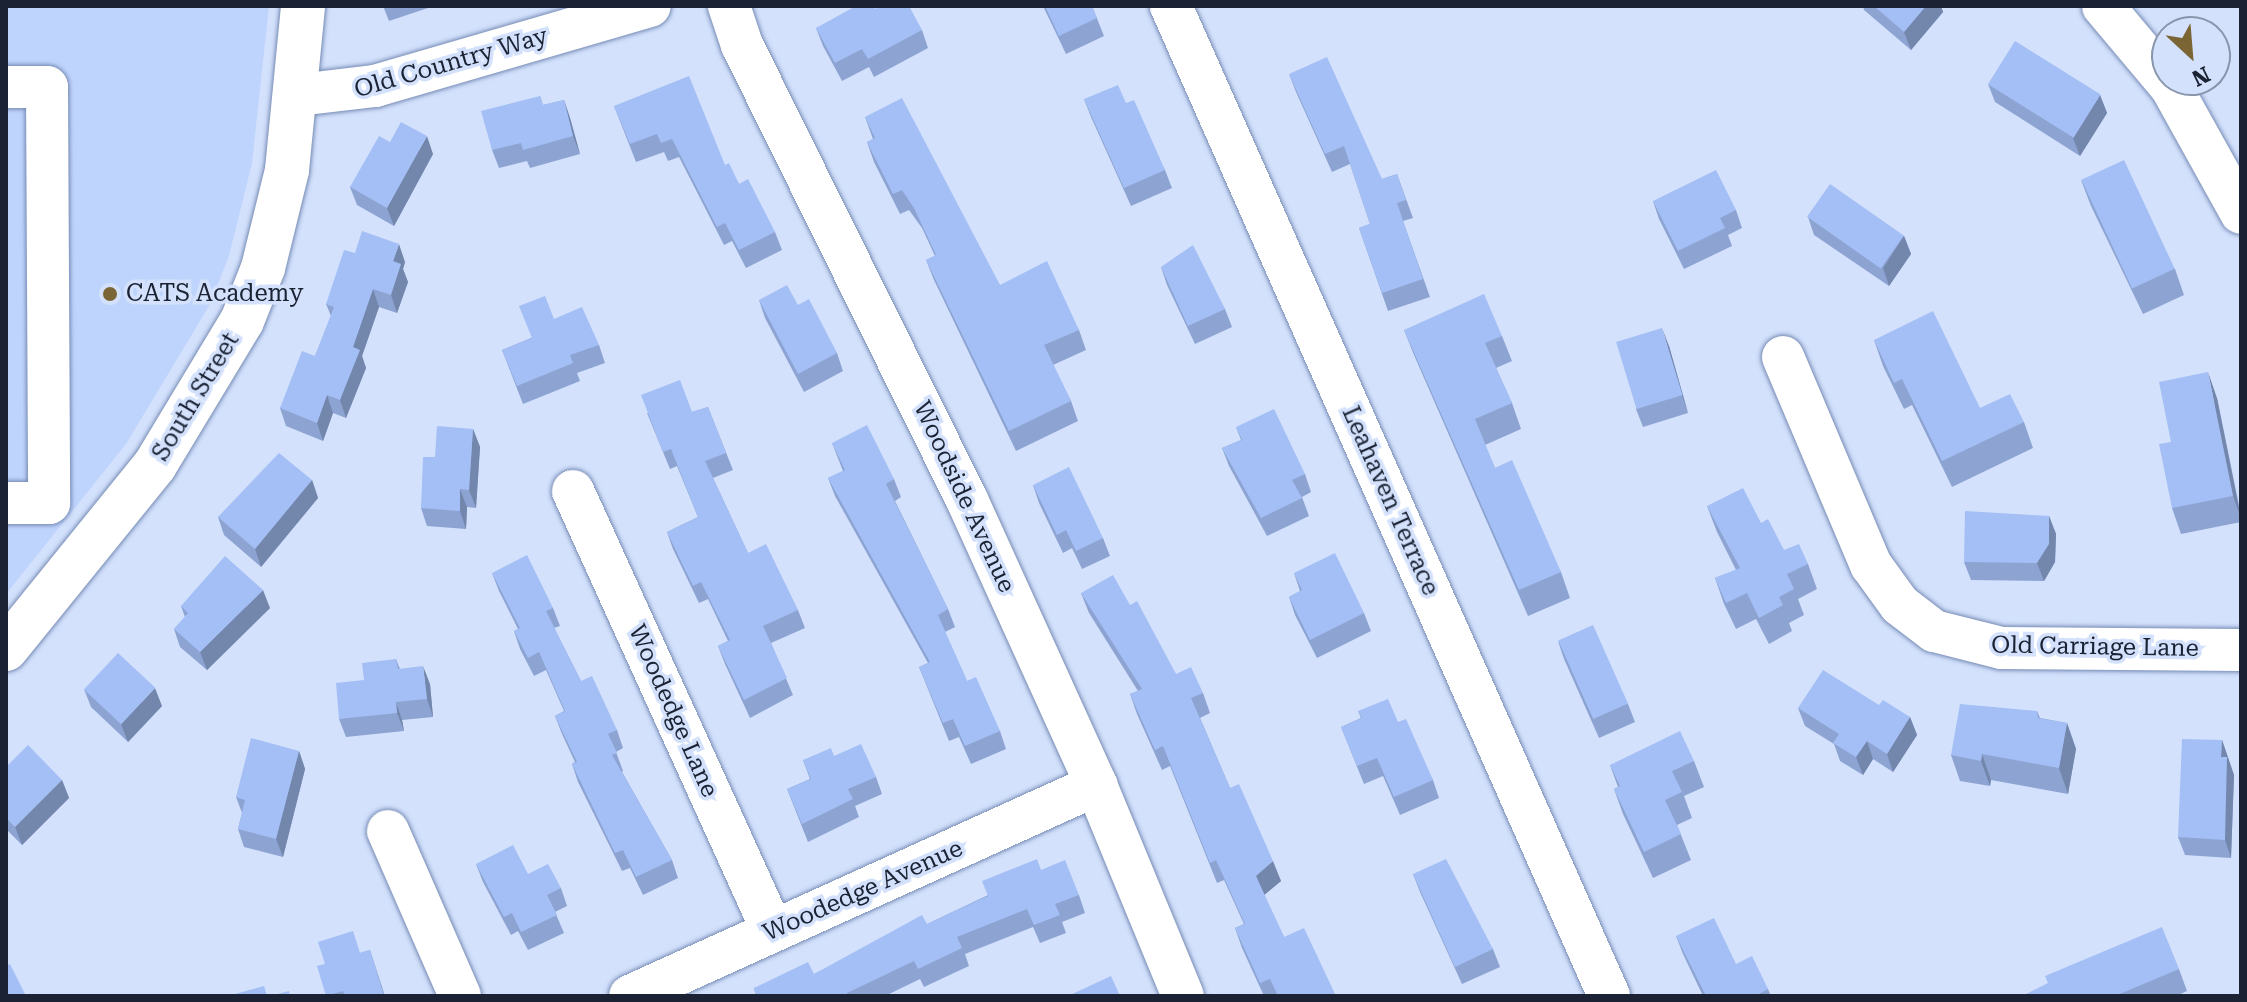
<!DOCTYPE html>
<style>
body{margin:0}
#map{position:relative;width:2247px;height:1002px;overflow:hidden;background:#d3e1fc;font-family:"Roboto Serif",serif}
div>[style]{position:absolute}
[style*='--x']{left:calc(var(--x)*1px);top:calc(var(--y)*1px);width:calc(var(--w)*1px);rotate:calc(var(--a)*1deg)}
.built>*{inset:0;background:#bfd4fd}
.roads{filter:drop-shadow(0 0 2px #768bb5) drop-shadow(0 0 2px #768bb5)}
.minor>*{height:42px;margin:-21px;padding:0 21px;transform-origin:21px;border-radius:21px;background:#fff}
.major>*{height:44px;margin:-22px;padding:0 22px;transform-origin:22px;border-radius:22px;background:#fff}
.wall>*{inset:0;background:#8da4d3}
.shaded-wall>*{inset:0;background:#7386ac}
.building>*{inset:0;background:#a4bff5;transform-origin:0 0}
.dots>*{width:22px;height:22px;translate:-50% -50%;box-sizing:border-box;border:4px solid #d3e1fc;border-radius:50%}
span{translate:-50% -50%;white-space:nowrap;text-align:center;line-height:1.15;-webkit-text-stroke:7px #d3e1fc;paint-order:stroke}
.street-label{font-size:24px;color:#1a2233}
.poi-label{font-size:24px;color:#1a2233}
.left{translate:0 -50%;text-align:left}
.frame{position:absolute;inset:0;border:8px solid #1a2233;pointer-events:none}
.north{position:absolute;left:2151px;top:16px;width:80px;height:80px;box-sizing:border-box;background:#d3e1fc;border:2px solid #8995ac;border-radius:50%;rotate:154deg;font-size:22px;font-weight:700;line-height:32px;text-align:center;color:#1a2233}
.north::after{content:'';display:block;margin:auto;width:28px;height:36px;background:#7c6535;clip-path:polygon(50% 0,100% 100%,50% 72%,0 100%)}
</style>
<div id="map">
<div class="built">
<i style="clip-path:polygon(6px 6px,269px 6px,252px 163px,229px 256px,209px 306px,126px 444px,6px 594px)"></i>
</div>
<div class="roads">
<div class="minor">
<i style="--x:729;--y:6;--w:41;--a:71.6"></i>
<i style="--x:742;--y:45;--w:508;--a:63.69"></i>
<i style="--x:967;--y:500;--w:313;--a:65.6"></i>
<i style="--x:1096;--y:785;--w:228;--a:67.6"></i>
<i style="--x:1171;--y:6;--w:1083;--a:66.13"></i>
<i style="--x:2103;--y:6;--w:106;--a:50"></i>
<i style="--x:2171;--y:87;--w:144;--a:60.9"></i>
<i style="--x:6;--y:87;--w:41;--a:0"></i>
<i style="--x:47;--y:87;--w:416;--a:89.7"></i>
<i style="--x:49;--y:503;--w:43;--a:180"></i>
<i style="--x:298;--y:95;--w:78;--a:-6.7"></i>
<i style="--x:375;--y:86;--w:286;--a:-16.2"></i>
<i style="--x:1783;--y:357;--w:226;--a:67.1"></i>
<i style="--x:1871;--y:565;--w:49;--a:54.1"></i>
<i style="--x:1900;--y:605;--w:43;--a:37.4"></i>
<i style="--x:1934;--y:631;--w:69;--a:14.2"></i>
<i style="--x:2001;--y:648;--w:240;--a:0.5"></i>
<i style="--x:573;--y:491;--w:483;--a:65.6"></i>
<i style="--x:388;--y:831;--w:180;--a:66.4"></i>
<i style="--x:630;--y:996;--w:512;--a:-24.36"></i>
</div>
<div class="major">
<i style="--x:6;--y:649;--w:237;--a:-51"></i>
<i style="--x:155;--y:465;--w:168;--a:-58.9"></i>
<i style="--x:242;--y:321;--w:57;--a:-68.4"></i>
<i style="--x:263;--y:268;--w:101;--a:-76.2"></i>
<i style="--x:287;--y:170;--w:165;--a:-84.4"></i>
</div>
</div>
<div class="wall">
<i style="clip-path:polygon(383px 6px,434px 6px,389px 21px)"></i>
<i style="clip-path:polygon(1043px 6px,1092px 6px,1104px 36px,1066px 54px)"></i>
<i style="clip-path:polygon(1863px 6px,1941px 6px,1943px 12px,1911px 50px,1864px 10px)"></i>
<i style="clip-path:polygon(875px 9px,922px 30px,928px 48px,874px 77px,869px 67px,842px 81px,823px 46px,816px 28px)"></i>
<i style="clip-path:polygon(1289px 74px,1382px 179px,1397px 174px,1413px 218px,1403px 221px,1430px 297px,1388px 311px,1359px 228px,1370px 224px,1350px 164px,1332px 172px,1296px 92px)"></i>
<i style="clip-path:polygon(1988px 84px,2100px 95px,2107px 113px,2080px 156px,1995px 102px)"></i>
<i style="clip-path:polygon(540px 96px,543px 105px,564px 100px,570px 118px,580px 154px,530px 168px,527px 161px,499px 168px,492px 150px)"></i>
<i style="clip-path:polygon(1084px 99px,1126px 103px,1165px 170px,1172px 188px,1131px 206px,1091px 117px)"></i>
<i style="clip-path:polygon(614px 106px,725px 165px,775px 232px,782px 250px,746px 268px,732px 241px,724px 245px,679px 157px,668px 161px,664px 152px,636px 162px)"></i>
<i style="clip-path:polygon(865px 117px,1000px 285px,1079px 330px,1086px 350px,1053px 365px,1071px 401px,1078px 421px,1016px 451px,934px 280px,926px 260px,935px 256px,922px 228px,909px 210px,900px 214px,874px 162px,867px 142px,873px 139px)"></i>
<i style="clip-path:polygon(390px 142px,433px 154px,394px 226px,357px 205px,350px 187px)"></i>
<i style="clip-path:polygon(2081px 180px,2175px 269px,2184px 295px,2143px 314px,2091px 206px)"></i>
<i style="clip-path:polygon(1653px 201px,1736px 210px,1742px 228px,1728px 235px,1732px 246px,1684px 269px,1659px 219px)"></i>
<i style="clip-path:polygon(1808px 217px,1904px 236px,1911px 254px,1889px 286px,1814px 235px)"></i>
<i style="clip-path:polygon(355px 253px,405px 262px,403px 269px,408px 282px,397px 313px,379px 307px,362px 356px,366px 368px,346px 418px,333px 413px,323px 441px,286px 426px,280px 408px,315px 356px,331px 316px,326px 304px)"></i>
<i style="clip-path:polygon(1161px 267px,1225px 309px,1232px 327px,1195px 344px,1167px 285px)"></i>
<i style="clip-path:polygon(759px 300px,798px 305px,837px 353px,843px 371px,804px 392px,765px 318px)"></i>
<i style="clip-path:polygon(554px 319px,599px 345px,605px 363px,577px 373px,580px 381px,523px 404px,502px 350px,531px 338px)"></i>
<i style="clip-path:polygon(1404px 330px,1502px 336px,1512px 361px,1496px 368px,1512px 403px,1521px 429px,1485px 445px,1495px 468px,1561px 572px,1570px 598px,1528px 616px,1414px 355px)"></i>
<i style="clip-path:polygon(1874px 340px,1980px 408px,2024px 422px,2033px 448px,1952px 487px,1912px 405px,1904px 409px,1883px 366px)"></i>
<i style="clip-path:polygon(1669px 346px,1688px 413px,1643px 427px,1636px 409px)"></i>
<i style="clip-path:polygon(2217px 398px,2241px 515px,2241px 522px,2181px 534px,2172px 508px)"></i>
<i style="clip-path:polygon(708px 407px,733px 470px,713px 478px,748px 553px,798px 610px,805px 628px,771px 643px,793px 695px,750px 718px,725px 664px,718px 646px,728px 641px,708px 599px,699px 603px,673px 549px,667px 532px,698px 517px,677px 466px,670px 469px,647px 413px,692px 412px)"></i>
<i style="clip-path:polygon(1236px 427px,1305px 474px,1311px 492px,1302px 497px,1309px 516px,1267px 536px,1229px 466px,1222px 448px,1241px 440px)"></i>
<i style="clip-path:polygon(473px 429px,480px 447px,476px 508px,467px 507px,466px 529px,427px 526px,421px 508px,435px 457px)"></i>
<i style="clip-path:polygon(832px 443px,894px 479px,901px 497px,895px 501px,948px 609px,955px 627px,945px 632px,967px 681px,1000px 731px,1006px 749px,971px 764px,959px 737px,949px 741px,919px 667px,928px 663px,835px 496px,828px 478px,843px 471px)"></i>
<i style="clip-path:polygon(312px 480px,318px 498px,261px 567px,224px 535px,218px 517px)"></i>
<i style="clip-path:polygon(1033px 485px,1103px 538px,1110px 556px,1082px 569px,1072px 548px,1063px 553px,1039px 503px)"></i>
<i style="clip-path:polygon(1707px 506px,1761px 523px,1784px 550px,1808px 564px,1817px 589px,1798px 599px,1804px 615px,1789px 623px,1792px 631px,1769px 644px,1756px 619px,1736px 629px,1724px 604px,1715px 578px,1736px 570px,1717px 532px)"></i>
<i style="clip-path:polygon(2049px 516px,2056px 534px,2055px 562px,2044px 581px,1971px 580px,1964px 562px)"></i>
<i style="clip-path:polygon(492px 573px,553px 608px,560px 626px,554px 628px,581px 681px,617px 730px,623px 748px,616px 752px,623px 771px,622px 772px,672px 860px,678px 878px,643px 895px,630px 868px,622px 871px,578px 782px,572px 764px,575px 762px,562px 734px,555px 716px,564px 711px,546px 670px,534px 676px,520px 649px,514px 631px,518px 629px,499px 591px)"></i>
<i style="clip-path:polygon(1294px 573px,1364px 613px,1371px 631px,1317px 658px,1295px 615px,1289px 597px,1300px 591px)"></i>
<i style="clip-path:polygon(1081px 593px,1130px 605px,1176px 674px,1203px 693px,1210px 713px,1200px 718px,1230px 788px,1281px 881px,1264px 895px,1284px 937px,1336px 996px,1264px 996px,1242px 948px,1235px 928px,1244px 924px,1224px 880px,1217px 883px,1170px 766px,1162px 770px,1137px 714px,1130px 694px,1138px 691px,1089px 613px)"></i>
<i style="clip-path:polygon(181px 606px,270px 608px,207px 670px,180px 647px,174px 629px,185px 617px)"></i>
<i style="clip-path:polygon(1558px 641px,1628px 704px,1635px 722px,1599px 738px,1564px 659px)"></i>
<i style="clip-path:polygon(396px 659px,400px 669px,430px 684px,433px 717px,402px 720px,404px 731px,346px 737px,339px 719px,364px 680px)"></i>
<i style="clip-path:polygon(84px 689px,162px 706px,128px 742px,91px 707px)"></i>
<i style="clip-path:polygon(1879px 705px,1910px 717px,1917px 735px,1893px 772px,1873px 759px,1863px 775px,1840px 761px,1834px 744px,1805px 726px,1798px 708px)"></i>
<i style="clip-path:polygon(1358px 711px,1398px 722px,1433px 780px,1439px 798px,1400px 815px,1383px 776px,1364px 784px,1341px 727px,1361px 718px)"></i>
<i style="clip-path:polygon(2037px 711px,2040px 718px,2067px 723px,2076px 749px,2068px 794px,1991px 780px,1990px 786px,1960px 781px,1951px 755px)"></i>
<i style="clip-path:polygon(2222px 740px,2234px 775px,2231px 858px,2185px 855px,2178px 837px)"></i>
<i style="clip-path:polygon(299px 751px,305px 769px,283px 857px,244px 847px,238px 829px,242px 813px,236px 797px)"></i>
<i style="clip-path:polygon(834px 756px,876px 777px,882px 794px,855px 806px,859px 817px,808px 842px,787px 789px,810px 779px,803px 760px)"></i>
<i style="clip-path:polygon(1694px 761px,1704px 787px,1684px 796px,1692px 818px,1677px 825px,1691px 860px,1653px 878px,1623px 814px,1614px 789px,1618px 787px,1610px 765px)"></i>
<i style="clip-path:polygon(6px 767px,62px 780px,69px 798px,22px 845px,6px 829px)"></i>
<i style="clip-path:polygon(476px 864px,528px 874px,561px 888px,567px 906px,555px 912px,564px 933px,528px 950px,518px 931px,511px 935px,483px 882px)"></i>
<i style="clip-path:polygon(1041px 870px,1079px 895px,1085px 913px,1062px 922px,1066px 933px,1040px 943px,1033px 927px,965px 954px,969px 966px,924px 987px,920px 979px,885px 996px,756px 996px,754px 988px,814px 974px,927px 924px)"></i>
<i style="clip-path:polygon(1413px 874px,1493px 949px,1500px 967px,1462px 984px,1420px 892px)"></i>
<i style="clip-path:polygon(1676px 936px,1736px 964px,1768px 989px,1771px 996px,1703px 996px,1683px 954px)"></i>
<i style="clip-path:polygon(370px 950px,385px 996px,326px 996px,360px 953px)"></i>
<i style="clip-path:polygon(2179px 969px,2187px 991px,2176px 996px,2022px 996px)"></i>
</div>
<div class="shaded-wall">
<i style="clip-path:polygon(1926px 6px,1941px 6px,1943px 12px,1911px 50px,1904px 32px)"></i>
<i style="clip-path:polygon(2100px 95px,2107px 113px,2080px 156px,2073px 138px)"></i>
<i style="clip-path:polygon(564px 100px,570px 118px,580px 154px,573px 136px)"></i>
<i style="clip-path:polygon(427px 136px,433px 154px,394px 226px,387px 208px)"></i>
<i style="clip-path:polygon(1904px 236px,1911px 254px,1889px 286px,1883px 268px)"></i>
<i style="clip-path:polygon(399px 244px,405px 262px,403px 269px,408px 282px,397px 313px,391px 295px,393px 261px)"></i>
<i style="clip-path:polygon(373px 289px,379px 307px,362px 356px,366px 368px,346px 418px,340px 400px,353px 347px)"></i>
<i style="clip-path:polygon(1662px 328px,1669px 346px,1688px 413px,1682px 395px)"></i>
<i style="clip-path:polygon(2208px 372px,2217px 398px,2241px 518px,2233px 496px)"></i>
<i style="clip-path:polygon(327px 395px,333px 413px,323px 441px,317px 423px)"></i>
<i style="clip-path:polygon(473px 429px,480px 447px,476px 508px,469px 490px)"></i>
<i style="clip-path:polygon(312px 480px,318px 498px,261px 567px,255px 549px)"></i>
<i style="clip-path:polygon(460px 489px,467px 507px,466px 529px,460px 511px)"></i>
<i style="clip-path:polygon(2049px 516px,2056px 534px,2055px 562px,2044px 581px,2037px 563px)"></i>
<i style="clip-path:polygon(263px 590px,270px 608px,207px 670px,200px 652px)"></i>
<i style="clip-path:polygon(423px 666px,430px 684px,433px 717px,427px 699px)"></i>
<i style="clip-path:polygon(155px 688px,162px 706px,128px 742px,121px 724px)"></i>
<i style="clip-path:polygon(396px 702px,402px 720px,404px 731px,397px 713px)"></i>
<i style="clip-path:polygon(1910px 717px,1917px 735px,1893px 772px,1887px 754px)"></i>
<i style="clip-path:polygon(2067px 723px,2076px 749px,2068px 794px,2059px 768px)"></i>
<i style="clip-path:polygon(2222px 740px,2234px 775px,2231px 858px,2225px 840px,2221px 757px)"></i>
<i style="clip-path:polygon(1867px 741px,1873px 759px,1863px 775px,1856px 757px)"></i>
<i style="clip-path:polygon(299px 751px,305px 769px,283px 857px,276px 839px)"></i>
<i style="clip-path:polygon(1982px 754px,1991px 780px,1990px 786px,1981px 761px)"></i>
<i style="clip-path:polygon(62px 780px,69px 798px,22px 845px,15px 827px)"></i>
<i style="clip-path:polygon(1273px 861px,1281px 881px,1263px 896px,1256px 876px)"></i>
</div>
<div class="building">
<i style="clip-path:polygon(856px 6px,873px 6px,875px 9px,881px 6px,909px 6px,922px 30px,868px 59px,862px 49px,835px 63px,816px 28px)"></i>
<i style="clip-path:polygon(1045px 6px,1092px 6px,1097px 18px,1059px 36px)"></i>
<i style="clip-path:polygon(1874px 6px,1926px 6px,1904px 32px)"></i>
<i style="left:2015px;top:41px;width:101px;height:51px;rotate:32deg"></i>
<i style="clip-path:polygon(1327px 57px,1382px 179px,1397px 174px,1406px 200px,1397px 203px,1423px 279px,1382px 293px,1359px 228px,1370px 224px,1344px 146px,1325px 154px,1289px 74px)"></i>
<i style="clip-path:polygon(689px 76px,725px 165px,729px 163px,739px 184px,748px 179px,775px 232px,739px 250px,725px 223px,717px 227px,672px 139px,661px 143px,657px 134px,630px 144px,614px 106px)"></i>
<i style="clip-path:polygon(1118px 85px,1126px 103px,1134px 100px,1165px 170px,1124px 188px,1084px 99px)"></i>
<i style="clip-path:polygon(540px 96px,543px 105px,564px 100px,573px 136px,523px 150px,521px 143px,492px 150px,481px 111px)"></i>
<i style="clip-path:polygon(902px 98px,1000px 285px,1047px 261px,1079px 330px,1044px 345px,1071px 401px,1009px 431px,926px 260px,936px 255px,914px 208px,902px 190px,893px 194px,867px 142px,875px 138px,865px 117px)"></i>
<i style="clip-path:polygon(401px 122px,427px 136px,387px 208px,350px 187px,379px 136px,390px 142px)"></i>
<i style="left:2124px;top:160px;width:120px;height:47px;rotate:65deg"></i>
<i style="clip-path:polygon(1716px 170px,1736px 210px,1720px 218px,1725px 228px,1678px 251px,1653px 201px)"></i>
<i style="left:1830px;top:184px;width:90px;height:40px;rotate:35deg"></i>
<i style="clip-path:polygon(362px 231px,399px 244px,393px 261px,401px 264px,391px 295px,373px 289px,353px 347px,360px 350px,340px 400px,327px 395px,317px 423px,280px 408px,302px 351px,315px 356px,334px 307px,326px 304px,344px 250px,355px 253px)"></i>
<i style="clip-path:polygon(1193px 245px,1225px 309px,1188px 326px,1161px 267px)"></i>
<i style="clip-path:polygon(787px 285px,798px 305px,809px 299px,837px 353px,798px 374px,759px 300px)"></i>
<i style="clip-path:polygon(1484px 294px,1502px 336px,1485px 343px,1512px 403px,1475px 419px,1495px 468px,1512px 460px,1561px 572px,1519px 590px,1404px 330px)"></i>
<i style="clip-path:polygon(545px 296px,554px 319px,582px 307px,599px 345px,570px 355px,573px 363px,517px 386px,502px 350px,532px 338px,519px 306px)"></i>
<i style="clip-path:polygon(1933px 311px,1980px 408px,2010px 394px,2024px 422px,1942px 461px,1902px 379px,1894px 383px,1874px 340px)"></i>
<i style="left:1662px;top:328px;width:70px;height:48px;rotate:73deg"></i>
<i style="clip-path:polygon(2208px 372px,2233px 496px,2172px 508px,2159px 444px,2171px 442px,2159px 382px)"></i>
<i style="clip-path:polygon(680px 380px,692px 412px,708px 407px,726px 453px,705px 461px,748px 553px,766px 544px,798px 610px,763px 626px,787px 678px,744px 700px,718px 646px,730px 640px,701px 582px,693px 586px,667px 532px,698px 517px,671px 449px,663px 452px,641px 395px)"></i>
<i style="clip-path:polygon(1274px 409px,1305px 474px,1292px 480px,1302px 498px,1261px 518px,1222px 448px,1242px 440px,1236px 427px)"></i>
<i style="clip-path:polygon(867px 425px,894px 479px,886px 484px,948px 609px,938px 615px,967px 681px,976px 677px,1000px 731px,965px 746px,953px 719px,943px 723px,919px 667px,930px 662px,828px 478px,845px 470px,832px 443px)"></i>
<i style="clip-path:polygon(437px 426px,473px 429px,469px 490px,460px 489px,460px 511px,421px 508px,423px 457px,435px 457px)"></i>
<i style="clip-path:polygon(279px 453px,312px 480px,255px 549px,218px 517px)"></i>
<i style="clip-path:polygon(1069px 467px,1103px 538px,1076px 551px,1066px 530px,1057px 535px,1033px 485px)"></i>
<i style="clip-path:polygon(1743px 488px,1761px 523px,1768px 519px,1784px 550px,1799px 544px,1808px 564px,1787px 574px,1794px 589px,1779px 597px,1783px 605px,1759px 618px,1747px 593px,1726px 603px,1715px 578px,1740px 568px,1707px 506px)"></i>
<i style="clip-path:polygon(1965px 511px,2049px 516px,2049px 544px,2037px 563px,1964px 562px)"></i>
<i style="clip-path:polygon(1335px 553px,1364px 613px,1310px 640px,1289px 597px,1302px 590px,1294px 573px)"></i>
<i style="clip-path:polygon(527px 555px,553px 608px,546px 611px,581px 681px,592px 676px,617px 730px,608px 734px,617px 753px,612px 755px,672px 860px,636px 877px,623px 850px,615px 853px,572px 764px,577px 762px,555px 716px,565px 711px,539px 652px,528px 658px,514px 631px,520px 628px,492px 573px)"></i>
<i style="clip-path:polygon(225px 556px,263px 590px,200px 652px,174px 629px,188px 613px,181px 606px)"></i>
<i style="clip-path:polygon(1113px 575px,1130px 605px,1137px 601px,1176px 674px,1191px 667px,1203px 693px,1191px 698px,1230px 788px,1239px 784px,1273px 861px,1256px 876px,1284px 937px,1304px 928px,1336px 996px,1278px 996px,1270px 979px,1260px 983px,1235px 928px,1245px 924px,1216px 860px,1210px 863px,1163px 746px,1155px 750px,1130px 694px,1142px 689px,1081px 593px)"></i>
<i style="left:1593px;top:625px;width:86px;height:38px;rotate:66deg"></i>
<i style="left:118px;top:653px;width:51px;height:50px;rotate:43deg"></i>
<i style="clip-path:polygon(396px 659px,398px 669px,423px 666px,427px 699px,396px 702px,397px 713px,339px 719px,336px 683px,364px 680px,362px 663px)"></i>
<i style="clip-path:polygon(1823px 670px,1879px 705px,1883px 700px,1910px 717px,1887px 754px,1867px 741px,1856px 757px,1833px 743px,1839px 734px,1798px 708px)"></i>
<i style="clip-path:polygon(1388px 699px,1398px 722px,1406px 719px,1433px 780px,1394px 797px,1377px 758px,1357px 766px,1341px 727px,1362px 718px,1358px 711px)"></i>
<i style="clip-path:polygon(1960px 704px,2037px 711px,2038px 718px,2067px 723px,2059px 768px,1982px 754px,1981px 761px,1951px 755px)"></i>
<i style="clip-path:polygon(1680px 731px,1694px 761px,1672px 771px,1682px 792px,1665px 800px,1681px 834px,1644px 852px,1614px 789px,1620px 786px,1610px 765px)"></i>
<i style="clip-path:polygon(251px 738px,299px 751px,276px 839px,238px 829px,245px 800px,236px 797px)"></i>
<i style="clip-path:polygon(2182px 739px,2222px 740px,2221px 757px,2227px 757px,2225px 840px,2178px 837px)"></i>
<i style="clip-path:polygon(861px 744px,876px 777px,848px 789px,853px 799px,802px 824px,787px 789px,811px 779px,803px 760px,831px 748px,834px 756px)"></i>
<i style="clip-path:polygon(28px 745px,62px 780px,15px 827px,6px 818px,6px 767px)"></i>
<i style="clip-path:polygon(513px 845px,528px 874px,548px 864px,561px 888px,547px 895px,557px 915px,521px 932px,512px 913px,504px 917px,476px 864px)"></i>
<i style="clip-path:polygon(1037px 859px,1041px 870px,1065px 860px,1079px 895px,1055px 904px,1060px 915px,1034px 925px,1027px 909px,957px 937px,962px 948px,918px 969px,914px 961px,847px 993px,848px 996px,756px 996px,754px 988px,808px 962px,814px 974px,922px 915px,927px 924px,988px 896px,982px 881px)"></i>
<i style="clip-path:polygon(1446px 859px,1493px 949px,1455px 967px,1413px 874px)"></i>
<i style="clip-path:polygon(1714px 918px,1736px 964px,1752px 956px,1768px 989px,1755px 996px,1706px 996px,1676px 936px)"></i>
<i style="clip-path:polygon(2162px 927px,2179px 969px,2115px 996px,2022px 996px,2048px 983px,2045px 976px)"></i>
<i style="clip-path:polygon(353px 931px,360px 953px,370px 950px,384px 996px,345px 996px,343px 991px,326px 996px,317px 966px,325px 964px,318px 942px)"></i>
<i style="clip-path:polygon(10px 964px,26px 996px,6px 996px,6px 966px)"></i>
<i style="clip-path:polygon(1111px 976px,1120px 996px,1068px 996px)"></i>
<i style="clip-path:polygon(264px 986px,267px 996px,235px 996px,235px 994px)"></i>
<i style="clip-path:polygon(289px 991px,290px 996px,270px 996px)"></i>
</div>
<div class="dots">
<i style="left:110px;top:294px;background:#7c6535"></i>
</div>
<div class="street-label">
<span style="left:451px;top:63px;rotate:-16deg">Old Country Way</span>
<span style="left:196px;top:397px;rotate:-59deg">South Street</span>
<span style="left:964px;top:497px;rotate:65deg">Woodside Avenue</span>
<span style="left:1390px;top:501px;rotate:66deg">Leahaven Terrace</span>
<span style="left:2095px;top:647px;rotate:1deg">Old Carriage Lane</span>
<span style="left:673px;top:711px;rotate:66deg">Woodedge Lane</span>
<span style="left:863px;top:891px;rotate:-24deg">Woodedge Avenue</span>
</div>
<div class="poi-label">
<span class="left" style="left:126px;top:294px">CATS Academy</span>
</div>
<div class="frame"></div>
<div class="north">N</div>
</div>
